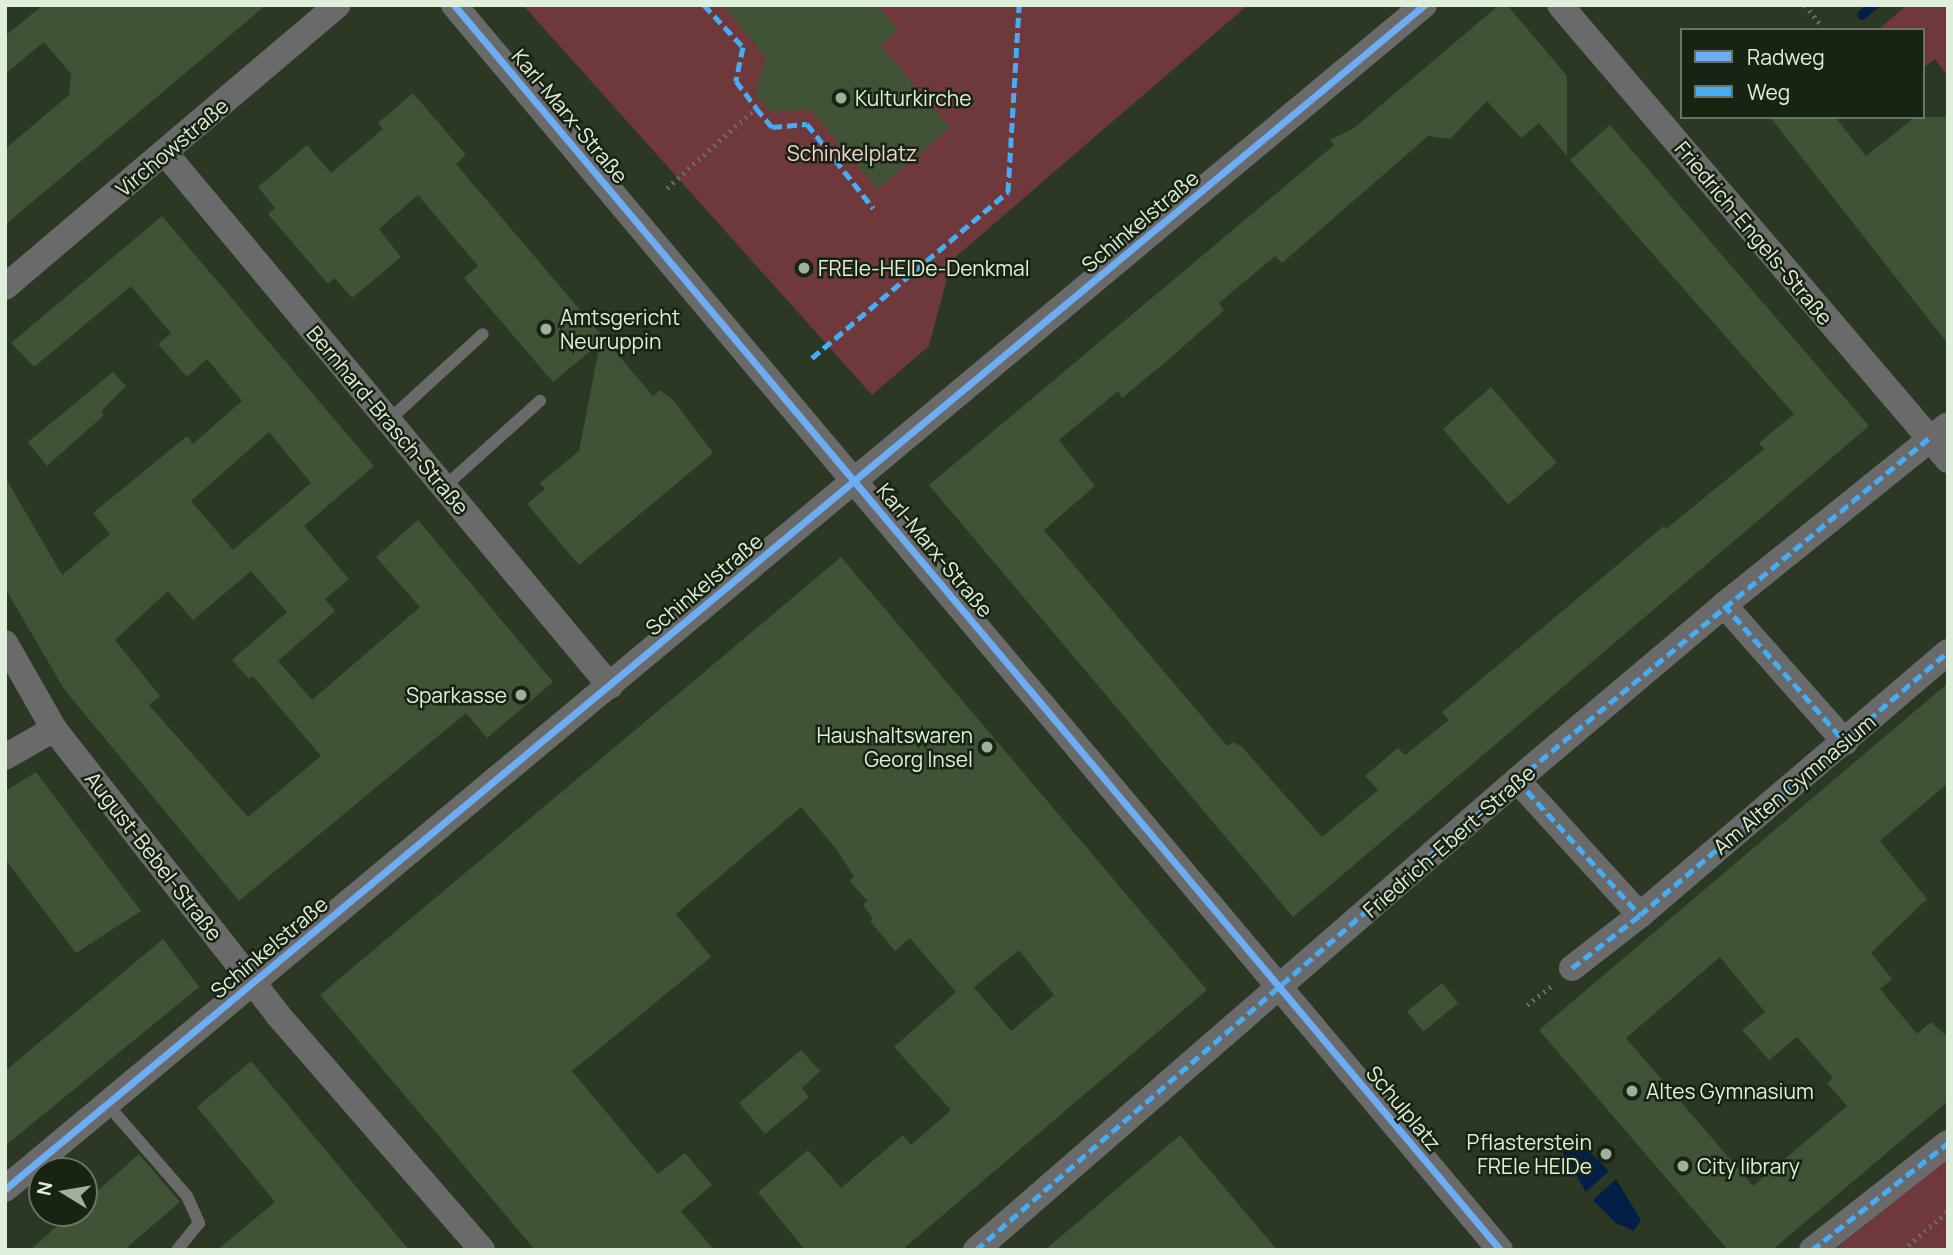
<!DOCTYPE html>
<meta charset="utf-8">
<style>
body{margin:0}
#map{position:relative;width:1953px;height:1255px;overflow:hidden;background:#2a3824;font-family:Manrope,sans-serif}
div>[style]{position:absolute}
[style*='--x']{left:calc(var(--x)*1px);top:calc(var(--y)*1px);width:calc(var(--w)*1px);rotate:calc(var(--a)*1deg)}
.green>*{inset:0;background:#6f383a}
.water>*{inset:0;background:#041f46}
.stream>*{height:10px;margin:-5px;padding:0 5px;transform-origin:5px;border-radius:5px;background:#041f46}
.building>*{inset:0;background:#405336;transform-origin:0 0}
.path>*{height:4.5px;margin-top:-2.25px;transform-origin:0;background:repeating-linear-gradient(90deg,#696d66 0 2px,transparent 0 7px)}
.lane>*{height:12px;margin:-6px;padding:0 6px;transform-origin:6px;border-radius:6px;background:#6b6a6b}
.street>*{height:26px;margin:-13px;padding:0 13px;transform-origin:13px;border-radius:13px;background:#6b6a6b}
.quiet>*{height:5px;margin-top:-2.5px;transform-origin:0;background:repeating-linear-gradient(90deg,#46acf6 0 10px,transparent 0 15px)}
.cycleway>*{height:7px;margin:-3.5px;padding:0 3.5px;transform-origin:3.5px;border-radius:3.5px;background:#6dadf4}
.dots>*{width:19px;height:19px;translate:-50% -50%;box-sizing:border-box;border:4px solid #182313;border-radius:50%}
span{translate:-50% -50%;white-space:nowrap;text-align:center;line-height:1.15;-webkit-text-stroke:5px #182313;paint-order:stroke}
.poi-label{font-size:21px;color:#e0efda}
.left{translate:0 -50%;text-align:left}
.right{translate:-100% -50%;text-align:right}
.street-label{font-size:21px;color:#e0efda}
.park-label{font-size:21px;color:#f4d3d4}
.frame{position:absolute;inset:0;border:7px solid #e0efda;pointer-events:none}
.legend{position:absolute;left:1680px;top:28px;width:245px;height:91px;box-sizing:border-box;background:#182313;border:2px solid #687563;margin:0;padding:9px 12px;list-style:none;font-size:21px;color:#e0efda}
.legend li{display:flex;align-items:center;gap:14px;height:35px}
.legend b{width:35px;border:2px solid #687563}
.north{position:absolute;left:28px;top:1157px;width:70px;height:70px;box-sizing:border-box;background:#182313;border:2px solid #687563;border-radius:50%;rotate:281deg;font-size:19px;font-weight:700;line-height:28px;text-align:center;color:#e0efda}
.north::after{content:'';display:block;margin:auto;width:24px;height:32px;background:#a0af9a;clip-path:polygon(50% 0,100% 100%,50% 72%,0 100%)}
</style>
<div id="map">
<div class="green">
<i style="clip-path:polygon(523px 5px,1248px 5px,952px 260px,929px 346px,872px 395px)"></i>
<i style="clip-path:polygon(1907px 5px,1948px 5px,1948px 77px,1935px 59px,1923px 68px,1923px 30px,1878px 30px)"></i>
<i style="clip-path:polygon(1948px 1158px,1948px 1250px,1834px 1250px)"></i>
</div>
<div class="water">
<i style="clip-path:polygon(1568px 1139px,1586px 1148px,1609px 1171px,1586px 1192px,1562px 1151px)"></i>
<i style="clip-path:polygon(1616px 1179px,1641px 1220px,1634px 1231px,1616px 1223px,1593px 1200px)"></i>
</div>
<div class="stream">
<i style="--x:1862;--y:15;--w:16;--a:-40"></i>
</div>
<div class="building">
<i style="clip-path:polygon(43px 5px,266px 5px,5px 225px,5px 149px,69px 95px,71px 74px,44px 42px,5px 74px,5px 36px)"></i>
<i style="clip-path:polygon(723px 5px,877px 5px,898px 30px,881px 45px,950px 128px,878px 189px,810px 109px,771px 112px,755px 94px,765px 56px)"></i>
<i style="clip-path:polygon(1499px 5px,1507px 5px,1567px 76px,1567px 156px,1539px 123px,1521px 138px,1487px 101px,1450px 139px,1428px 136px,1282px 263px,1275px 256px,1219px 303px,1224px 310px,1220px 314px,1168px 360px,1122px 398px,1118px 391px,1059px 440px,1095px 486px,1044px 530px,1227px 746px,1233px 742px,1242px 747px,1322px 837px,1378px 790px,1365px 776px,1398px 748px,1405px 755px,1449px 720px,1442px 712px,1664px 526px,1666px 529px,1764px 449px,1759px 443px,1794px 414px,1570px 160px,1610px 125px,1869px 426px,1293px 917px,929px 485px,1334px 145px,1330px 140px,1354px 128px)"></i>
<i style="clip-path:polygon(413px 93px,466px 155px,456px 164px,653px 396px,660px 390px,674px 401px,713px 453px,579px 565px,527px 504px,545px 489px,540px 483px,579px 451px,600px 343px,553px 382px,464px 278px,478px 266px,418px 195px,379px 229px,401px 257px,352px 298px,335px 278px,328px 284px,268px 214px,275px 208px,258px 187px,307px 145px,331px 173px,383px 129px,378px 123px)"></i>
<i style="clip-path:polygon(1770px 117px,1835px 117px,1866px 156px,1915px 117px,1948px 117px,1948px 344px)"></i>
<i style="clip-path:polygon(evenodd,162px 216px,374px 466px,304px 526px,349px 579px,325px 599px,335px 611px,278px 661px,312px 700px,420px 607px,376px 557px,418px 520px,553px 682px,487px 738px,466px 713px,239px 901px,64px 689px,5px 588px,5px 477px,62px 575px,110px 534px,93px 513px,187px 436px,193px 444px,242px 401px,207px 359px,187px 377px,158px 344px,171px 333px,131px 286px,34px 367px,11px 343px,162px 216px,269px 432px,311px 483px,233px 550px,191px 501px,269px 432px,162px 216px,251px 571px,287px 612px,232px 660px,249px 679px,253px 676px,321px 756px,248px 817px,149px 705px,160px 696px,115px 640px,168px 591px,193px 620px,251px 571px)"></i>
<i style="clip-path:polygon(113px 372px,126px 386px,101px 411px,104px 415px,47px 466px,28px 442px)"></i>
<i style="left:1491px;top:387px;width:100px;height:64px;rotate:49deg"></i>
<i style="clip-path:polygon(evenodd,841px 557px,1207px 990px,902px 1250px,805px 1250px,758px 1192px,808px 1150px,841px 1188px,903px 1135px,911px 1145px,951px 1110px,894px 1047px,956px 992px,910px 938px,895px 951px,870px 921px,873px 919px,863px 905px,867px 901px,850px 881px,854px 877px,837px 850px,801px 807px,676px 914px,711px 957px,572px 1071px,658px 1174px,685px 1153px,712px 1185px,681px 1211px,714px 1250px,535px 1250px,320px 995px,841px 557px,1019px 950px,1054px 995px,1011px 1031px,974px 987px,1019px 950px)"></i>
<i style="clip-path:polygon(evenodd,1948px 683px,1948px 783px,1880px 841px,1927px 899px,1871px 953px,1892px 979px,1880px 989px,1917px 1034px,1931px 1022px,1948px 1037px,1948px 1101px,1772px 1250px,1728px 1250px,1539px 1030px,1948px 683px,1720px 957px,1765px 1012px,1742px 1030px,1769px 1060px,1797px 1037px,1833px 1078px,1827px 1083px,1847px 1106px,1753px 1186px,1626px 1038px,1720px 957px)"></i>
<i style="clip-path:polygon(36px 772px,141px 911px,76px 953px,5px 859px,5px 791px)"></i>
<i style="clip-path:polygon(163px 939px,199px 987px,5px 1146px,5px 1071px)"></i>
<i style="left:1442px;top:983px;width:26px;height:45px;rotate:51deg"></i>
<i style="clip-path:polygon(801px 1050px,820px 1071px,802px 1088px,809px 1097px,765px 1134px,739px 1103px)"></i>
<i style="clip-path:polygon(251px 1061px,409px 1250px,217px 1250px,275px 1202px,197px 1107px)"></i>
<i style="clip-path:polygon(1180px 1135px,1277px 1250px,1045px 1250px)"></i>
<i style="clip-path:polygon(139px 1154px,180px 1202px,124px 1250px,30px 1250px,72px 1213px,84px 1213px,84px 1203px)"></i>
</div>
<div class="path">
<i style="--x:1805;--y:5;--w:26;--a:51"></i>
<i style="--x:667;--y:188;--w:120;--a:-42"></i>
<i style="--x:1527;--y:1005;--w:31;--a:-38"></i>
<i style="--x:1903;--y:1250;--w:60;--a:-40.9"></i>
</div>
<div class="lane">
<i style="--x:389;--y:420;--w:127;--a:-42.5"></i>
<i style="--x:444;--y:487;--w:129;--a:-41.9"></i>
<i style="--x:107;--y:1104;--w:122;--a:49"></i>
<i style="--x:187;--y:1196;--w:30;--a:66"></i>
<i style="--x:199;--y:1223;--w:35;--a:129"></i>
</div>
<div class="street">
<i style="--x:454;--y:5;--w:1626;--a:49.96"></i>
<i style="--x:1560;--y:5;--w:598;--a:49.54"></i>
<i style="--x:166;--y:154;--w:693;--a:50.15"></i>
<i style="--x:5;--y:287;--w:436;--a:-40.3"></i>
<i style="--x:1724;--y:605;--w:183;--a:48.5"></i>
<i style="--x:5;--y:643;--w:99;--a:60.3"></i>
<i style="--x:54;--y:729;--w:363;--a:51.9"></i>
<i style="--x:278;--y:1015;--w:311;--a:49"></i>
<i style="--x:5;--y:757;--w:56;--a:-29.7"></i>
<i style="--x:1517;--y:780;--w:183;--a:47.7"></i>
<i style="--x:1640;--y:915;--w:405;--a:-40.5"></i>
<i style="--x:1572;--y:968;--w:86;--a:-37.9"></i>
<i style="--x:5;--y:1189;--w:1848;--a:-39.84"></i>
<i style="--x:976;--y:1250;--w:717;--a:-40.98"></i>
<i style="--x:1517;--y:780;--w:271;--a:-40.2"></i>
<i style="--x:1724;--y:605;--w:287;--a:-38.8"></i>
<i style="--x:1812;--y:1250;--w:173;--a:-38.2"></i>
</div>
<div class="quiet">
<i style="--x:704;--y:5;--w:57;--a:47.1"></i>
<i style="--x:743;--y:47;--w:35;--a:102"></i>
<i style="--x:736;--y:81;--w:34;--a:53"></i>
<i style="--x:756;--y:108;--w:25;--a:50"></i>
<i style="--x:772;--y:127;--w:35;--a:-5"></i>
<i style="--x:807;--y:124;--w:107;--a:51.8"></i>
<i style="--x:812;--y:358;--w:257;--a:-40.3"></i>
<i style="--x:1008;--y:192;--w:187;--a:-86.6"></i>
<i style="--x:1724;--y:605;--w:183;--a:48.5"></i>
<i style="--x:1517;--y:780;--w:183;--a:47.7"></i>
<i style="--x:1640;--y:915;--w:405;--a:-40.5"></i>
<i style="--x:1572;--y:968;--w:86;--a:-37.9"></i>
<i style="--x:976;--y:1250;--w:717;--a:-40.98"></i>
<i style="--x:1517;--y:780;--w:535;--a:-39.7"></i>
<i style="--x:1812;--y:1250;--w:173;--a:-38.2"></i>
</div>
<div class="cycleway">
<i style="--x:454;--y:5;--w:1626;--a:49.96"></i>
<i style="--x:5;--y:1189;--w:1848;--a:-39.84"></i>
</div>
<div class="dots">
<i style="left:841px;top:98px;background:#a0af9a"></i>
<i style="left:804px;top:268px;background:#a0af9a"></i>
<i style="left:546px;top:329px;background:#a0af9a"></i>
<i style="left:521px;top:695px;background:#a0af9a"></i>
<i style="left:987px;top:747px;background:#a0af9a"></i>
<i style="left:1632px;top:1091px;background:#a0af9a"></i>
<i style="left:1606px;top:1154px;background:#a0af9a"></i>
<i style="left:1683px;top:1166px;background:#a0af9a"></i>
</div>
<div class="poi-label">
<span class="left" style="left:855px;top:98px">Kulturkirche</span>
<span class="left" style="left:818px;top:268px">FREIe-HEIDe-Denkmal</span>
<span class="left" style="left:560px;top:329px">Amtsgericht<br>Neuruppin</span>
<span class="right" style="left:507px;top:695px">Sparkasse</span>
<span class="right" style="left:973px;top:747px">Haushaltswaren<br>Georg Insel</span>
<span class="left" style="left:1646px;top:1091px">Altes Gymnasium</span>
<span class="right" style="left:1592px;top:1154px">Pflasterstein<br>FREIe HEIDe</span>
<span class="left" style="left:1697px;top:1166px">City library</span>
</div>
<div class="street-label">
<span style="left:570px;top:116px;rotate:50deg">Karl-Marx-Straße</span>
<span style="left:172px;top:147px;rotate:-40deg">Virchowstraße</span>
<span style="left:1140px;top:221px;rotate:-40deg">Schinkelstraße</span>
<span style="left:1754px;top:233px;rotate:50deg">Friedrich-Engels-Straße</span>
<span style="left:388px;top:420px;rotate:50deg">Bernhard-Brasch-Straße</span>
<span style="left:935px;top:550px;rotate:50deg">Karl-Marx-Straße</span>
<span style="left:704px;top:584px;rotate:-40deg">Schinkelstraße</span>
<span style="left:1794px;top:784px;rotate:-40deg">Am Alten Gymnasium</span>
<span style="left:1449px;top:841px;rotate:-41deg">Friedrich-Ebert-Straße</span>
<span style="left:154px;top:856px;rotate:52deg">August-Bebel-Straße</span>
<span style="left:269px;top:947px;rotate:-40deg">Schinkelstraße</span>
<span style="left:1404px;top:1108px;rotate:50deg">Schulplatz</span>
</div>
<div class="park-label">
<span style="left:852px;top:153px">Schinkelplatz</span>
</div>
<div class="frame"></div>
<ul class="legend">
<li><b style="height:9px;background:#6dadf4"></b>Radweg</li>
<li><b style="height:9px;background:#46acf6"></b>Weg</li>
</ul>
<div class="north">N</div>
</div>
